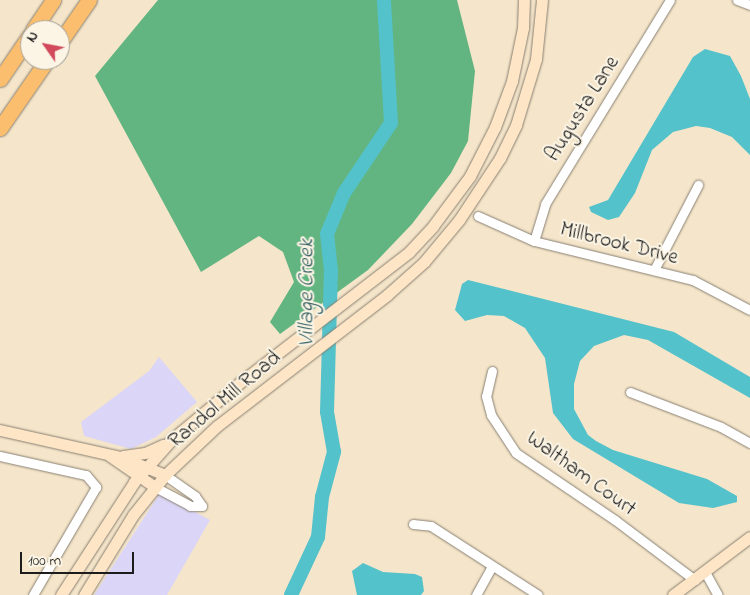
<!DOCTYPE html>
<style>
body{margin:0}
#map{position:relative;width:750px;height:595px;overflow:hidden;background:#f5e5ca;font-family:"Indie Flower",sans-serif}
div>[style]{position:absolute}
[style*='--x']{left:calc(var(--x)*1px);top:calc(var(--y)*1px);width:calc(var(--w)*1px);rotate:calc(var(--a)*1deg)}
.built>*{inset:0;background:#dbd6f7}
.forest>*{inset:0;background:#62b581}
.water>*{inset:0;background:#54c2ca}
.river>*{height:14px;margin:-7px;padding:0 7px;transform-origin:7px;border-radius:7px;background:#54c2ca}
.roads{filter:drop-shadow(0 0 1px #888073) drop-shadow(0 0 1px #888073)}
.street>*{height:9px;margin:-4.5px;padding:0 4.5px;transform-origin:4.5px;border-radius:4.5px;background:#fff}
.secondary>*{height:11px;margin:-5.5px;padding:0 5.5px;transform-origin:5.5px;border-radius:5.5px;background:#fde5c5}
.highway>*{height:15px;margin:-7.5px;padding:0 7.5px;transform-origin:7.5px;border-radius:7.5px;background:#fabe6e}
span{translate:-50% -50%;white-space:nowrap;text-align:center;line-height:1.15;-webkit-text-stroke:4px #fcf5e5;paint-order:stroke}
.street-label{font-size:21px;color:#1c1c1c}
.water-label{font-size:22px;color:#325e62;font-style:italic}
.north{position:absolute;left:20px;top:20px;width:50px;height:50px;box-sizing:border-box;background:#fcf5e5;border:1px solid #a29e95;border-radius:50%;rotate:303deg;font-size:14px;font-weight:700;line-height:20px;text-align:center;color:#1c1c1c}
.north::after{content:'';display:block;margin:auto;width:18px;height:22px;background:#d1495b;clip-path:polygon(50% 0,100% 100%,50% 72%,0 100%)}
.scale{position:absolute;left:20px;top:552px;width:114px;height:22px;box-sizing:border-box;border:2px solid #1c1c1c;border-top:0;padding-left:6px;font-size:15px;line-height:18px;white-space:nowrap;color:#1c1c1c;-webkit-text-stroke:4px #fcf5e5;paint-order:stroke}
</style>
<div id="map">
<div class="built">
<i style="clip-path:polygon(159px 357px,197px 402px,156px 437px,131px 449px,84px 436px,81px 422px,149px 371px)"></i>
<i style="clip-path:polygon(160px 493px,210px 520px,167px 595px,94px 595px)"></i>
</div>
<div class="forest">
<i style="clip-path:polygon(158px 0,457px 0,475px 71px,468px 141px,451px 173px,412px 224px,368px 270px,280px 334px,270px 322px,294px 282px,283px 252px,259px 236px,201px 272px,95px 76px)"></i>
</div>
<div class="water">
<i style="clip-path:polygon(705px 49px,730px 56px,741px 76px,750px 99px,750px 155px,732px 137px,710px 128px,696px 126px,673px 132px,652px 150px,635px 193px,619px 217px,608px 220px,591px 212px,589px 207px,608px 200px,693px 57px)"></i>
<i style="clip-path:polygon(468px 280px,674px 332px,750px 377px,750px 398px,648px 340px,624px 335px,594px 346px,580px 361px,574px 384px,574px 409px,588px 435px,596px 441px,613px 450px,707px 479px,737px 496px,737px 502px,713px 508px,679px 503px,573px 439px,553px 413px,545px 358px,525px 328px,504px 316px,487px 315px,465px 321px,455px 310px,462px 284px)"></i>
<i style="clip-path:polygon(363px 563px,383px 572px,415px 574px,422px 577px,424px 591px,421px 595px,357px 595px,352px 571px)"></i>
</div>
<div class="river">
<i style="--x:291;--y:595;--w:64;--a:-65"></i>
<i style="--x:318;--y:537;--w:40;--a:-84.3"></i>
<i style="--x:322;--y:497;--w:47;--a:-75.1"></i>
<i style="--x:334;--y:452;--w:41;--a:-99.9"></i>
<i style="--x:327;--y:412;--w:141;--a:-88.4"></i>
<i style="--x:331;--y:271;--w:37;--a:-96"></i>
<i style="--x:327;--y:234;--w:44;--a:-67.5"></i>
<i style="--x:344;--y:193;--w:84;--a:-56.1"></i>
<i style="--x:391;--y:123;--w:123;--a:-93.3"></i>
</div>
<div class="roads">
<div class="street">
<i style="--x:737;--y:0;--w:14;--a:21"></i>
<i style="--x:478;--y:216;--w:61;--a:24.1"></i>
<i style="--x:534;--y:241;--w:164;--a:13.8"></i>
<i style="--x:693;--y:280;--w:64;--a:27.8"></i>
<i style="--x:534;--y:241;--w:39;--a:-73"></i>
<i style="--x:545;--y:204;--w:239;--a:-58.5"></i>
<i style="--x:654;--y:270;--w:96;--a:-62.6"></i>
<i style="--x:492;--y:371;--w:26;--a:103"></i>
<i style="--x:486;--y:396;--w:20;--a:75"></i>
<i style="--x:491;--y:415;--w:45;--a:56.7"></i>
<i style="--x:516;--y:453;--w:120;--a:34.1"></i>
<i style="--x:615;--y:520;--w:100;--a:36.9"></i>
<i style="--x:630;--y:392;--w:97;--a:21"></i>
<i style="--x:721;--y:427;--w:33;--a:29"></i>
<i style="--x:0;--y:456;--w:88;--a:12.5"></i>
<i style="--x:86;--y:475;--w:16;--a:50"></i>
<i style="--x:96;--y:487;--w:125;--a:120.3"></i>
<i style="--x:165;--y:475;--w:37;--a:35"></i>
<i style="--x:195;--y:496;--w:12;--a:55"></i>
<i style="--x:155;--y:487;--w:40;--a:28"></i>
<i style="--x:190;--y:506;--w:12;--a:0"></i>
<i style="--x:413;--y:524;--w:18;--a:6"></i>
<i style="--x:431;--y:526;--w:127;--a:32.8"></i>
<i style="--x:705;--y:572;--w:26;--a:61"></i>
<i style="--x:476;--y:595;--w:33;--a:-61"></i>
</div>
<div class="secondary">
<i style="--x:0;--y:430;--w:124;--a:12.6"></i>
<i style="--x:121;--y:457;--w:48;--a:22.2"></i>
<i style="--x:110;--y:456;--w:55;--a:34.6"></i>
<i style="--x:123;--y:456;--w:22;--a:-8"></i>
<i style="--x:145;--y:453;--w:20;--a:-24"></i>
<i style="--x:61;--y:595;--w:135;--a:-57.1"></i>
<i style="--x:134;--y:482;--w:56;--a:-48.6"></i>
<i style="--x:171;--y:440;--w:94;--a:-39.8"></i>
<i style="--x:243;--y:380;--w:210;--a:-37.6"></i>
<i style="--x:409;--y:252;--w:35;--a:-47"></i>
<i style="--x:433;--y:226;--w:62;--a:-53.5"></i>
<i style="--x:470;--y:176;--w:55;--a:-63"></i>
<i style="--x:495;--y:127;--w:49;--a:-69.7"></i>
<i style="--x:512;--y:81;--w:54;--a:-78.3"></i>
<i style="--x:523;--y:28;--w:28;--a:-88"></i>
<i style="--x:84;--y:595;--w:94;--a:-58.5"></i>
<i style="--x:133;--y:515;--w:51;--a:-51.3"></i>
<i style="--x:165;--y:475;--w:71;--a:-43.3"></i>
<i style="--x:217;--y:426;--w:215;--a:-37.6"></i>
<i style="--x:387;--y:295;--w:50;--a:-41.7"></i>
<i style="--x:424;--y:262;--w:55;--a:-50.2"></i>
<i style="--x:459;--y:220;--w:74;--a:-56.5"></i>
<i style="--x:500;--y:158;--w:37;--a:-64"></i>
<i style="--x:516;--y:125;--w:69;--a:-73.1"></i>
<i style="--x:536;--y:59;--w:59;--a:-84.2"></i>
<i style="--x:673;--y:595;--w:96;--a:-37"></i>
</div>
<div class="highway">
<i style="--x:33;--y:30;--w:36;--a:-56"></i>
<i style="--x:60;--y:42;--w:51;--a:-55.4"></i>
<i style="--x:0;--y:79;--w:53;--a:-55.7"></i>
<i style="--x:0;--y:128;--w:83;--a:-55.3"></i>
</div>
</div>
<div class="street-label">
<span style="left:583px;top:109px;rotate:-58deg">Augusta Lane</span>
<span style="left:619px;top:244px;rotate:14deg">Millbrook Drive</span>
<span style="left:225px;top:400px;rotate:-40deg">Randol Mill Road</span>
<span style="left:581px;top:474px;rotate:36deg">Waltham Court</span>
</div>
<div class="water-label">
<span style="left:308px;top:293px;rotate:-90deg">Village Creek</span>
</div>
<div class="north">N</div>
<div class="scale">100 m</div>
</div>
